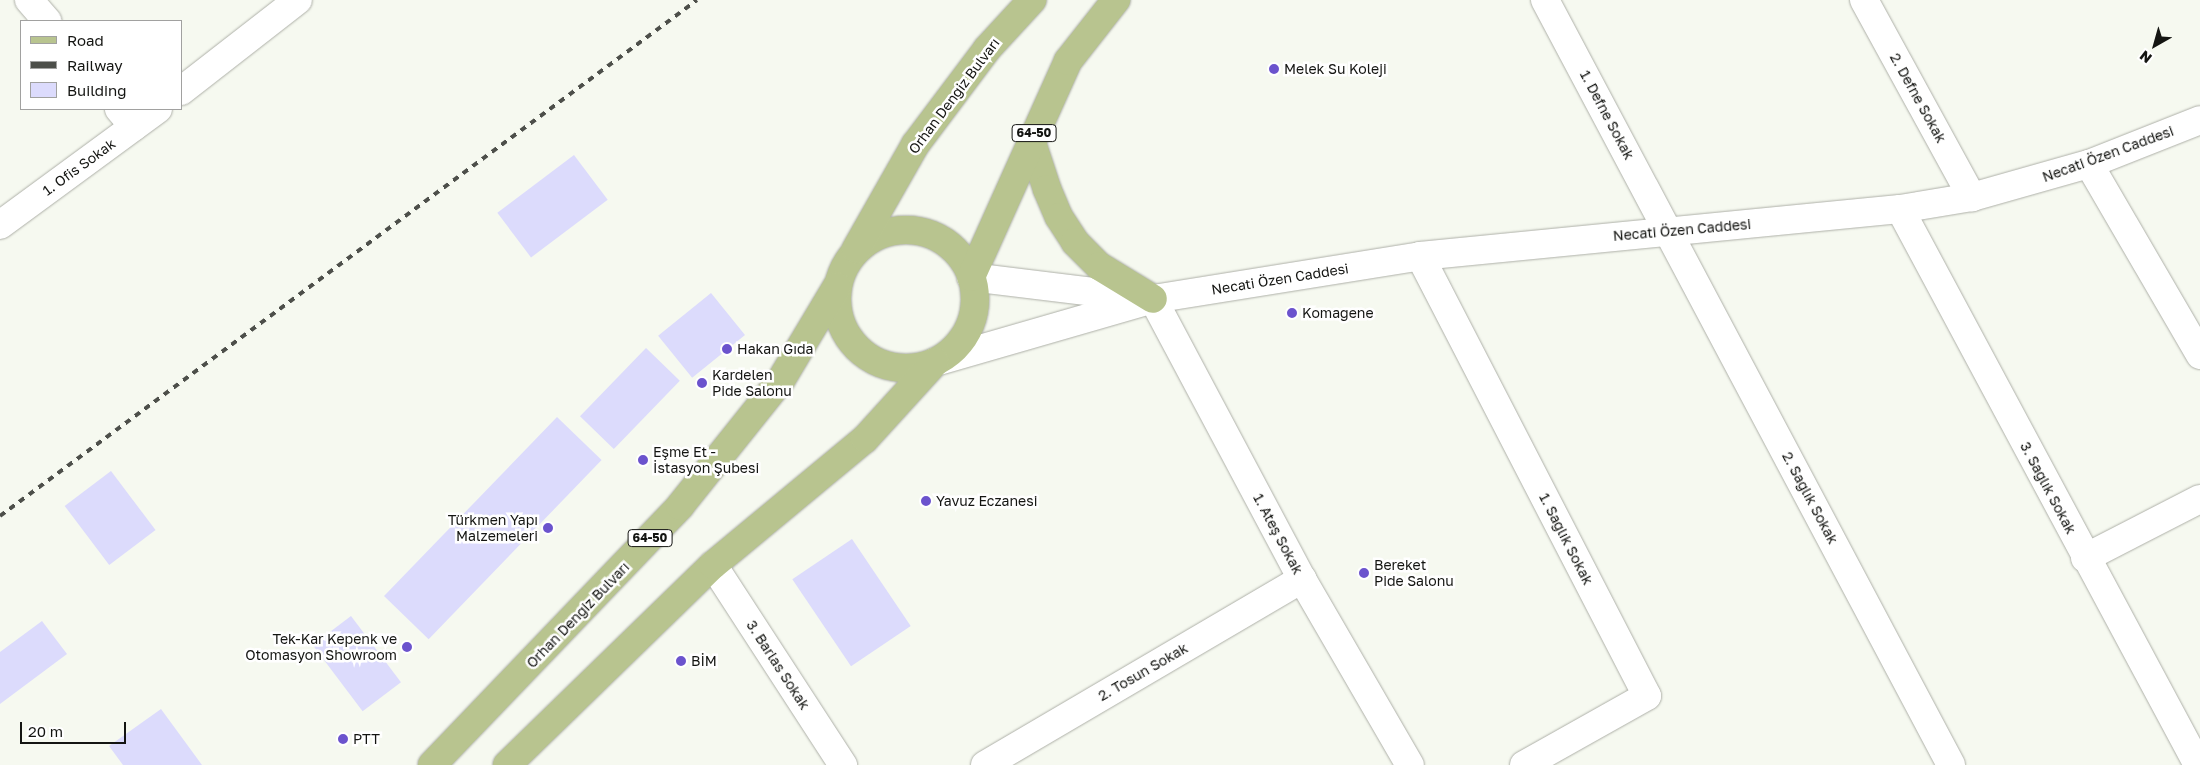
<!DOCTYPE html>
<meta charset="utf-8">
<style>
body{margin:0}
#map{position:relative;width:2200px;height:765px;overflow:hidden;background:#f6f9f0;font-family:"Golos Text",sans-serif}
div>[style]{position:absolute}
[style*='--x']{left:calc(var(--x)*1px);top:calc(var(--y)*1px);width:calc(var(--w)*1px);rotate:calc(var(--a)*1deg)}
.building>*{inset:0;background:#dcdbfc;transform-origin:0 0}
.roads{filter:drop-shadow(0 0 1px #aeb0a8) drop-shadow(0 0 1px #aeb0a8)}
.street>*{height:28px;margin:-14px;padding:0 14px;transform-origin:14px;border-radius:14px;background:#fff}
.secondary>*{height:28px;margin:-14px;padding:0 14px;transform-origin:14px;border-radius:14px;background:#fff}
.primary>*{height:28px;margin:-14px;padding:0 14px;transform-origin:14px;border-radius:14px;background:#b8c48f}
.primary>.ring{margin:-14px;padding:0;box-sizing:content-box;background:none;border:28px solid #b8c48f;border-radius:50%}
.rail>*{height:4px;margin-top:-2px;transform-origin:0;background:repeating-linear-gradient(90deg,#4d4f4a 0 6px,transparent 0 12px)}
.dots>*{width:14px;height:14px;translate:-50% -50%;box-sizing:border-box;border:2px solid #fff;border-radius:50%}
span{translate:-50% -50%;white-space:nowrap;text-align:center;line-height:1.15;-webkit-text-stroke:5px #fff;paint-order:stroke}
.shield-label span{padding:1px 4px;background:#fff;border:1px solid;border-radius:4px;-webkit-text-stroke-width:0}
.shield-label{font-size:12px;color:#141512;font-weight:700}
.poi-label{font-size:14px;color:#141512}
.left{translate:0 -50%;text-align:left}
.right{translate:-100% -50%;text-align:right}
.street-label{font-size:14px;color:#141512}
.legend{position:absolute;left:20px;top:20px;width:162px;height:90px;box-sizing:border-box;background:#fff;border:1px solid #a1a1a0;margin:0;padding:6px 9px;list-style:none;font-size:15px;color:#141512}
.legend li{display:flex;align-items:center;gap:10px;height:25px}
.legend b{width:25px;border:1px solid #a1a1a0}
.north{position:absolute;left:2130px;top:20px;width:50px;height:50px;-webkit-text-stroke:4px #fff;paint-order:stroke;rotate:218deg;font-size:14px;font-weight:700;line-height:20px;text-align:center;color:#141512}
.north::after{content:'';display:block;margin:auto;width:18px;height:22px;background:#141512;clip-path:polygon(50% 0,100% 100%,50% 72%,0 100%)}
.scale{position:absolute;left:20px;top:722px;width:106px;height:22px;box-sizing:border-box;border:2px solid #141512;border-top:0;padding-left:6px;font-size:15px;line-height:18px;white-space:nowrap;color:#141512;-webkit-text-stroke:4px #fff;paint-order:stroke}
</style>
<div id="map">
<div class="building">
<i style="left:574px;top:155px;width:56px;height:96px;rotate:53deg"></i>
<i style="left:711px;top:293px;width:54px;height:68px;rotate:51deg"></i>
<i style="left:646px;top:348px;width:47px;height:95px;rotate:44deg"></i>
<i style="left:557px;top:417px;width:62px;height:249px;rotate:44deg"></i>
<i style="left:111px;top:471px;width:74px;height:58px;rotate:53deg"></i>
<i style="left:852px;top:539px;width:105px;height:72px;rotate:56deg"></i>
<i style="left:351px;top:616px;width:83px;height:48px;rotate:53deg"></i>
<i style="clip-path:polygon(42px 621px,67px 654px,0 704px,0 652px)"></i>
<i style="clip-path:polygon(161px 709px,202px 765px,123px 765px,109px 746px)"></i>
</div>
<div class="roads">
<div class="street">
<i style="--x:29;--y:0;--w:28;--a:49"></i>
<i style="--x:1545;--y:0;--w:866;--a:62.04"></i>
<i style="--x:1864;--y:0;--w:225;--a:61.3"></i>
<i style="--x:181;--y:91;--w:148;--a:-37.9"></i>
<i style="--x:119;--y:109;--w:23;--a:50"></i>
<i style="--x:2089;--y:164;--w:221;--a:59.8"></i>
<i style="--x:1900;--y:209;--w:631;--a:61.81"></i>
<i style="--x:0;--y:225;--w:196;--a:-36.3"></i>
<i style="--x:1420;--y:256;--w:495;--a:62.7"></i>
<i style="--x:1647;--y:696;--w:141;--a:150.7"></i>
<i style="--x:1153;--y:299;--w:317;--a:62"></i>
<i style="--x:1302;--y:579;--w:215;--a:59.9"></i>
<i style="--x:2085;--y:558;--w:129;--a:-27.2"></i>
<i style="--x:713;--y:565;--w:239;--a:57"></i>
<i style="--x:985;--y:765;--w:368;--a:-30.4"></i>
</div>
<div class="secondary">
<i style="--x:971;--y:277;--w:172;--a:7"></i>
<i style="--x:935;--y:362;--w:227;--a:-16.1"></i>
<i style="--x:1153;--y:299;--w:270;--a:-9.1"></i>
<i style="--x:1420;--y:256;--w:482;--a:-5.6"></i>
<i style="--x:1900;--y:209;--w:73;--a:-9.5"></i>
<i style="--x:1972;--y:197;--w:122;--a:-15.8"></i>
<i style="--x:2089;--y:164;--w:119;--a:-21.6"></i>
</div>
<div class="primary">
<i style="--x:1031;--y:140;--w:52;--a:71.9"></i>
<i style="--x:1047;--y:189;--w:30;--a:67"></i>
<i style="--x:1059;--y:217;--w:30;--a:57"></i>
<i style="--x:1075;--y:242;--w:34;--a:45"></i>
<i style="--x:1099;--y:266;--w:63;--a:31.4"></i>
<i class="ring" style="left:837px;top:230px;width:110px;height:110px"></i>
<i style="--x:856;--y:249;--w:120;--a:-60.4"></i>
<i style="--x:915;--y:145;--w:120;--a:-53.1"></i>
<i style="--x:987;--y:49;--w:67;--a:-47.4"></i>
<i style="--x:971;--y:277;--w:237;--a:-65.8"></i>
<i style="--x:1068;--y:61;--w:78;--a:-51.8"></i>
<i style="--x:432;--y:765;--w:359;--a:-46.2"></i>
<i style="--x:680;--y:506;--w:161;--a:-51.3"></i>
<i style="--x:781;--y:380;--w:109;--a:-59.2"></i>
<i style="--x:507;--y:765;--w:287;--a:-44.2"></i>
<i style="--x:713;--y:565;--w:197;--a:-39.7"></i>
<i style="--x:865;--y:439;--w:104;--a:-47.7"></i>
</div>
</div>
<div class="rail">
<i style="--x:0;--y:516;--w:867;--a:-36.51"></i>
</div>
<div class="dots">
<i style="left:1274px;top:69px;background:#6b53cd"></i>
<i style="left:1292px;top:313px;background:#6b53cd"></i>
<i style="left:727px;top:349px;background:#6b53cd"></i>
<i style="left:702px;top:383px;background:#6b53cd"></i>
<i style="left:643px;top:460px;background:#6b53cd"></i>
<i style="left:926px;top:501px;background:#6b53cd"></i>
<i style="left:548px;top:528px;background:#6b53cd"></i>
<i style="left:1364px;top:573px;background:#6b53cd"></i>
<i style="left:407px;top:647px;background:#6b53cd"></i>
<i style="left:681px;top:661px;background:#6b53cd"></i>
<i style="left:343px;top:739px;background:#6b53cd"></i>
</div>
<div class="shield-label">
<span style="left:1034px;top:133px">64-50</span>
<span style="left:650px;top:538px">64-50</span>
</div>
<div class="poi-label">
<span class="left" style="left:1284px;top:69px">Melek Su Koleji</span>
<span class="left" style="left:1302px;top:313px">Komagene</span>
<span class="left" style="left:737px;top:349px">Hakan Gıda</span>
<span class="left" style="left:712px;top:383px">Kardelen<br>Pide Salonu</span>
<span class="left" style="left:653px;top:460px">Eşme Et -<br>İstasyon Şubesi</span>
<span class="left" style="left:936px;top:501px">Yavuz Eczanesi</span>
<span class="right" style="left:538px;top:528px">Türkmen Yapı<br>Malzemeleri</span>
<span class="left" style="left:1374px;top:573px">Bereket<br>Pide Salonu</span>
<span class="right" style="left:397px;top:647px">Tek-Kar Kepenk ve<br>Otomasyon Showroom</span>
<span class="left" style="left:691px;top:661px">BİM</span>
<span class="left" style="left:353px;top:739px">PTT</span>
</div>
<div class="street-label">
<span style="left:954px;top:96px;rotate:-53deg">Orhan Dengiz Bulvarı</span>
<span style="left:1918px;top:98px;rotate:61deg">2. Defne Sokak</span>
<span style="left:1607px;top:115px;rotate:62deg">1. Defne Sokak</span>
<span style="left:2108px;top:154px;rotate:-20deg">Necati Özen Caddesi</span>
<span style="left:79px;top:167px;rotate:-36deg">1. Ofis Sokak</span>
<span style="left:1682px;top:230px;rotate:-5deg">Necati Özen Caddesi</span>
<span style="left:1280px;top:279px;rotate:-9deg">Necati Özen Caddesi</span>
<span style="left:2048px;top:488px;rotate:62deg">3. Sağlık Sokak</span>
<span style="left:1810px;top:498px;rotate:62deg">2. Sağlık Sokak</span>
<span style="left:1278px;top:534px;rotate:62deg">1. Ateş Sokak</span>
<span style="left:1566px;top:539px;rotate:63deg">1. Sağlık Sokak</span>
<span style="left:578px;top:615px;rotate:-46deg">Orhan Dengiz Bulvarı</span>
<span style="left:778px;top:665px;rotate:57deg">3. Barlas Sokak</span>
<span style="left:1143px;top:672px;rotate:-30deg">2. Tosun Sokak</span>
</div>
<ul class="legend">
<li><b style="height:6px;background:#b8c48f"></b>Road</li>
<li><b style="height:6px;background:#4d4f4a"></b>Railway</li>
<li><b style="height:14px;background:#dcdbfc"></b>Building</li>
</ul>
<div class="north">N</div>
<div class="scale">20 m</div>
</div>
